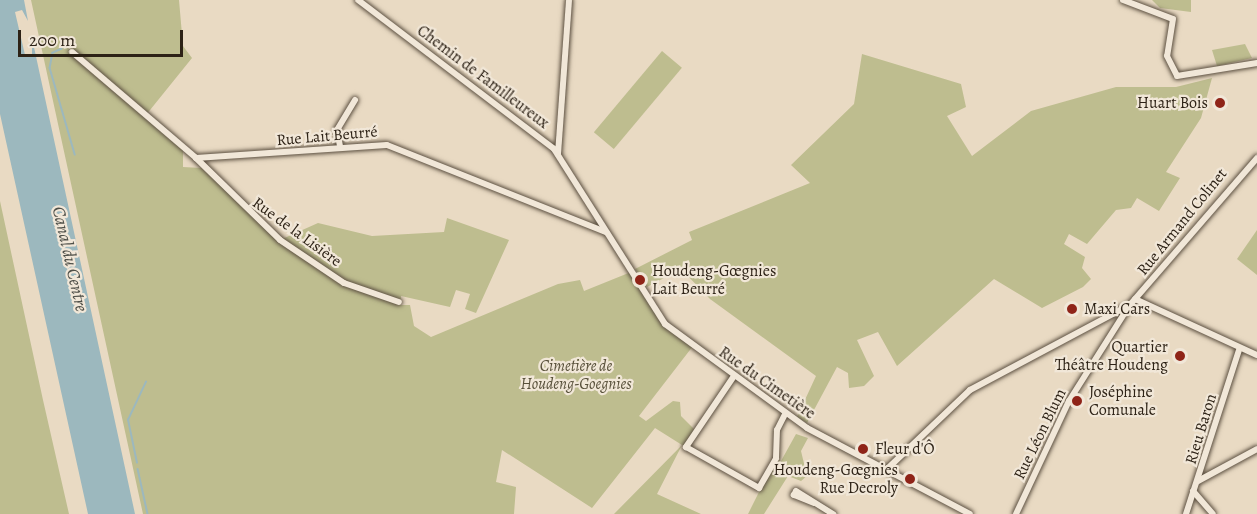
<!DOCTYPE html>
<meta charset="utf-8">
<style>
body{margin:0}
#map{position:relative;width:1257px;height:514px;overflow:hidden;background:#e9dac3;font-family:Alegreya,serif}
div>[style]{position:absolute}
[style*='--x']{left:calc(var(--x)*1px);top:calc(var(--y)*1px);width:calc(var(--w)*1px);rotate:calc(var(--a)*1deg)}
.green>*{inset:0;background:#bebd8f;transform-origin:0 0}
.water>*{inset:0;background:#9cb8be}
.stream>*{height:1.5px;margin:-0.75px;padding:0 0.75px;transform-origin:0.75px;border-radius:0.75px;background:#9cb8be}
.roads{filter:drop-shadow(0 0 2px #5c5041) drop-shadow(0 0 2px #5c5041)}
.minor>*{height:6px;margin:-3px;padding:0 3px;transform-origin:3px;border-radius:3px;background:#f1e7d8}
.dots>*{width:16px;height:16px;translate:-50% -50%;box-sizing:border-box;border:3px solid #f1e7d8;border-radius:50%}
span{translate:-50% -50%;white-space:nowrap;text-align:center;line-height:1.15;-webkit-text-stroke:4.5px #f1e7d8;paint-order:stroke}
.street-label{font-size:16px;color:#2d2216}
.poi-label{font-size:16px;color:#2d2216}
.right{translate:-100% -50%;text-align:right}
.left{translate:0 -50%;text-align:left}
.park-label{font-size:16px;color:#58503a;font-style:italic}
.water-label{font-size:18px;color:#4e4f48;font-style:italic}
.scale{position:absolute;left:18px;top:30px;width:165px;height:27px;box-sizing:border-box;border:3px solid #2d2216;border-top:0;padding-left:8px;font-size:18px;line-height:21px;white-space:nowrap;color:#2d2216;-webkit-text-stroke:4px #f1e7d8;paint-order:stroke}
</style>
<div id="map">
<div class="green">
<i style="clip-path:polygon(31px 0,179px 0,183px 46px,192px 58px,146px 115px,183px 147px,183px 167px,201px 168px,280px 240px,318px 223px,372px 236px,444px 232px,447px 218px,509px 240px,476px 313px,465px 309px,470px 294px,456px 290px,450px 307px,401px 296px,401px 305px,410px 305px,414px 326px,431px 337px,558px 284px,580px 280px,584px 291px,631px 272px,657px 315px,693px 346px,639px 416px,646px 421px,673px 401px,680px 402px,681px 416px,697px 432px,686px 447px,682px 445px,657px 494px,701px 514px,614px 514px,682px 445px,655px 428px,592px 508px,502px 450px,496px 482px,516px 487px,514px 514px,143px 514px)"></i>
<i style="clip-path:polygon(1152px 0,1191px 0,1191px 12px,1160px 8px)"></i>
<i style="clip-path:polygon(1245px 44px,1252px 58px,1217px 66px,1212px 50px)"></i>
<i style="left:662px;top:51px;width:26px;height:106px;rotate:40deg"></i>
<i style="clip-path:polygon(862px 54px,961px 84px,966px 107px,947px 116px,972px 156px,1031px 111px,1116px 87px,1176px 87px,1212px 78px,1201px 118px,1166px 172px,1180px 178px,1159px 211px,1137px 198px,1131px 208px,1116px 210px,1087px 244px,1069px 234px,1064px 244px,1085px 257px,1082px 268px,1091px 279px,1083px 287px,1042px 308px,994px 279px,897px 366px,878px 332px,857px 340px,874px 376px,864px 386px,849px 388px,848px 373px,837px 367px,807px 423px,797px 417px,816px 376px,710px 299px,681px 269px,647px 287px,635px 269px,692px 240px,689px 232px,810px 183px,791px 165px,854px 104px)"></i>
<i style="clip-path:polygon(0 201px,43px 400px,69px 514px,0 514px)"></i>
<i style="clip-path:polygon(1257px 230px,1257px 275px,1237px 259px)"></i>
<i style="clip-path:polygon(796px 434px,808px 438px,801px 451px,807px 476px,801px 481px,788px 476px,764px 514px,748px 514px,776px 458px,781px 461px)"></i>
</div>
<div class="water">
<i style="clip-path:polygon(0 0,24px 0,28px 21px,22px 10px,15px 12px,25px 55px,32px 54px,32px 38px,135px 514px,88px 514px,0 114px)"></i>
</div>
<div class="stream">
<i style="--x:62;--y:49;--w:10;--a:156"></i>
<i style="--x:53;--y:53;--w:15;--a:101"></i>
<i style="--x:50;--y:68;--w:90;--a:73.8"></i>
<i style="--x:137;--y:463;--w:44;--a:-101.8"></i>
<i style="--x:128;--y:420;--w:42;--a:-64.7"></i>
<i style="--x:138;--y:469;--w:46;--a:77.5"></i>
</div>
<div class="roads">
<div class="minor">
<i style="--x:358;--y:0;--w:246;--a:37.2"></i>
<i style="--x:554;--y:149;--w:207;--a:57.6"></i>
<i style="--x:665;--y:324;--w:176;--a:36.2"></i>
<i style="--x:807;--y:428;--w:184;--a:27.8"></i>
<i style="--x:1123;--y:0;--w:53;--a:20.8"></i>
<i style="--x:1173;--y:19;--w:37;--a:99"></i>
<i style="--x:1167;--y:56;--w:22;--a:63"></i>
<i style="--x:1177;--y:76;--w:81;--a:-9.2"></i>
<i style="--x:72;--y:52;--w:163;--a:40.5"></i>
<i style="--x:196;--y:158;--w:191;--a:-3.9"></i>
<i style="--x:387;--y:145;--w:236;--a:21.7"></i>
<i style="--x:340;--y:146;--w:16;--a:-101"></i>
<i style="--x:337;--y:130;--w:35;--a:-59"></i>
<i style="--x:558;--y:154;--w:154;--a:-85.9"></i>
<i style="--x:196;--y:158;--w:117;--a:44.3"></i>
<i style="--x:280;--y:240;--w:77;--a:33.9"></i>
<i style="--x:344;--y:283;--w:58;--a:19.1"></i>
<i style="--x:1135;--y:299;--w:134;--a:24.7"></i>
<i style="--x:734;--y:376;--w:86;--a:124.1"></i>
<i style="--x:686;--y:447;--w:84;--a:29.3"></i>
<i style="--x:759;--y:488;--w:34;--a:-60"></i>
<i style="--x:776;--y:458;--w:28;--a:-88"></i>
<i style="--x:777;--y:430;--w:18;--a:-63"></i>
<i style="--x:886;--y:470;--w:116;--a:-43.6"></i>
<i style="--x:970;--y:390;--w:179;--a:-28"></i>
<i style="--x:1198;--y:481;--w:67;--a:-28.5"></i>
<i style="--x:1193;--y:491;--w:30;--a:49"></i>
<i style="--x:814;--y:503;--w:22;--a:-158"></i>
<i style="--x:794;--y:495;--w:4;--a:-63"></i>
<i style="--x:796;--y:491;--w:44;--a:31.9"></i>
<i style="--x:1016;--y:514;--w:125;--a:-64.9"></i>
<i style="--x:1069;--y:401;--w:112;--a:-57.7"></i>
<i style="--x:1129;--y:306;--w:196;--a:-49.1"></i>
<i style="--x:1186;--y:514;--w:172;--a:-72.1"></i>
</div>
</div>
<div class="dots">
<i style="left:1220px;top:103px;background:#8f2418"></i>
<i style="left:640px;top:280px;background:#8f2418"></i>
<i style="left:1072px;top:309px;background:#8f2418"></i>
<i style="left:1180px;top:356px;background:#8f2418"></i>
<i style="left:1077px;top:401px;background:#8f2418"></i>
<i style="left:863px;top:449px;background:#8f2418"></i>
<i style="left:910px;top:479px;background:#8f2418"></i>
</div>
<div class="street-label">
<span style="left:483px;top:77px;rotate:37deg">Chemin de Familleureux</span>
<span style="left:327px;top:136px;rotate:-5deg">Rue Lait Beurré</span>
<span style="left:1182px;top:222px;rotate:-51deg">Rue Armand Colinet</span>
<span style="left:297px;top:232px;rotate:36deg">Rue de la Lisière</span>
<span style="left:767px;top:383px;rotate:35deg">Rue du Cimetière</span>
<span style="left:1201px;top:429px;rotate:-73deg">Rieu Baron</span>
<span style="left:1040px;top:434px;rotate:-64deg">Rue Léon Blum</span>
</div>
<div class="poi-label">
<span class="right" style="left:1208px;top:103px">Huart Bois</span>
<span class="left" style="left:652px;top:280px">Houdeng-Gœgnies<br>Lait Beurré</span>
<span class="left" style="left:1084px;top:309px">Maxi Cars</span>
<span class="right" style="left:1168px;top:356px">Quartier<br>Théâtre Houdeng</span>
<span class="left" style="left:1089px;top:401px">Joséphine<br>Comunale</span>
<span class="left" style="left:875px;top:449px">Fleur d'Ô</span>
<span class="right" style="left:898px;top:479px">Houdeng-Gœgnies<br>Rue Decroly</span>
</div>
<div class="park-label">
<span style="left:576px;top:375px">Cimetière de<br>Houdeng-Goegnies</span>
</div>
<div class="water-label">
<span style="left:70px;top:259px;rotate:77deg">Canal du Centre</span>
</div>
<div class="scale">200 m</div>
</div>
